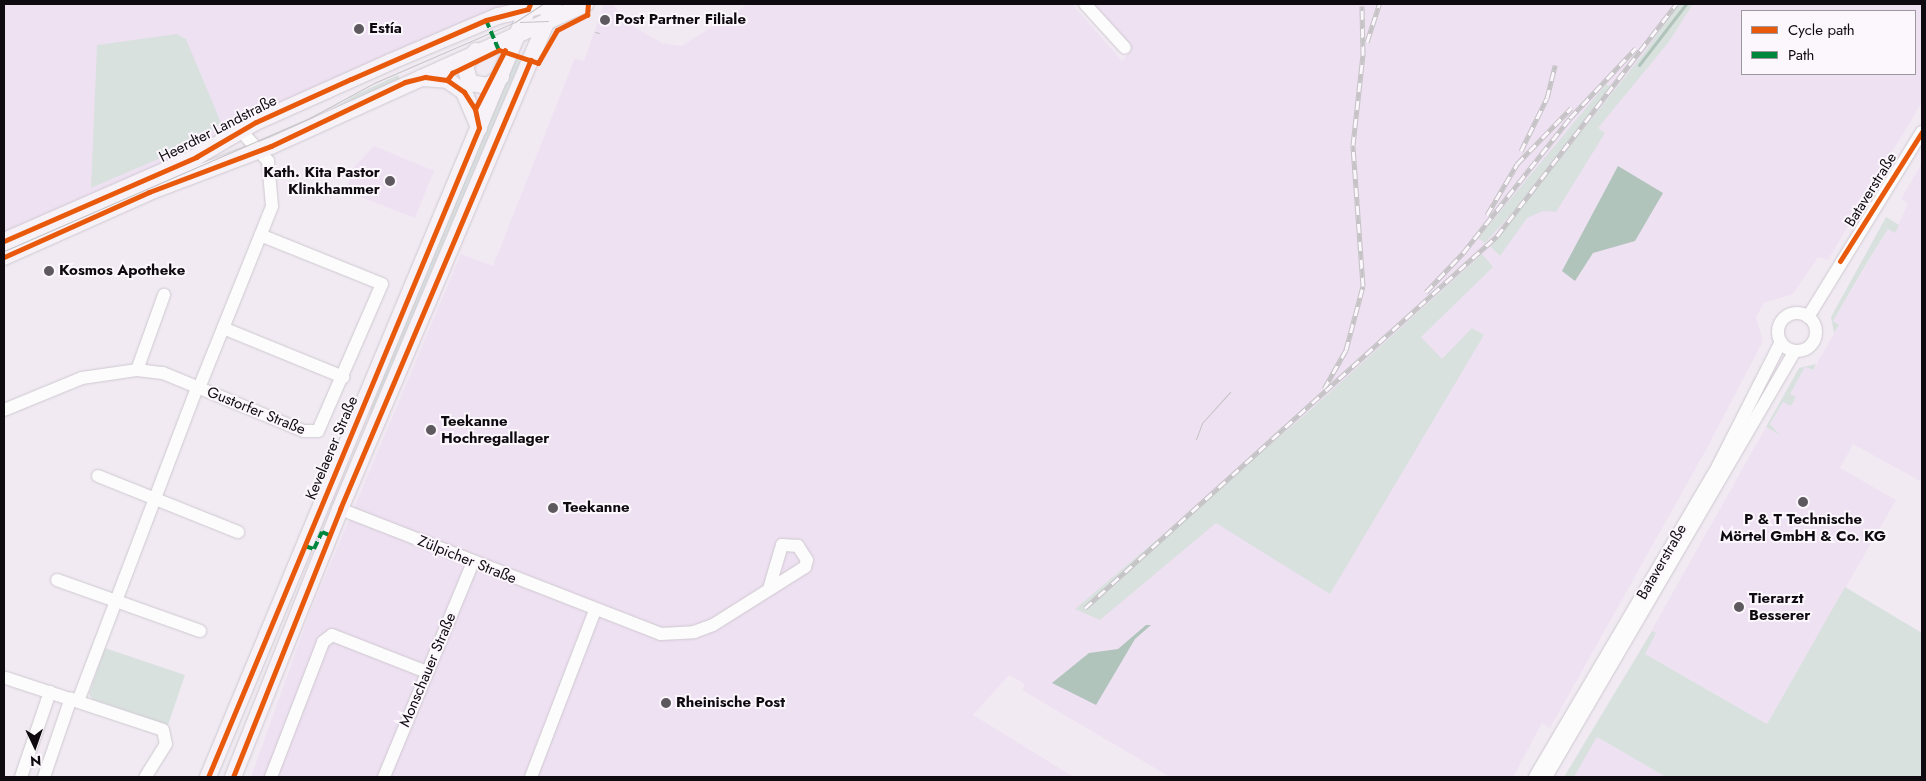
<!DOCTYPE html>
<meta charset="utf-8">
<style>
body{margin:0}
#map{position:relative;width:1926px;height:781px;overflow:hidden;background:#f1eaf3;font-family:Jost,sans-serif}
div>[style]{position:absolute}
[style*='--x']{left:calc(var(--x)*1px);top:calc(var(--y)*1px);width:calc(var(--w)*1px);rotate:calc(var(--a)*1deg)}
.built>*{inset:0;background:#eee1f2}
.green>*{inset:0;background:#d9e1df}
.water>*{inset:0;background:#b1c4bb}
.stream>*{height:3px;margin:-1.5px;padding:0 1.5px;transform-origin:1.5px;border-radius:1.5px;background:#b1c4bb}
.roads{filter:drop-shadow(0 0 1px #cec8cf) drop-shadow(0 0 1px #cec8cf)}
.minor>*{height:12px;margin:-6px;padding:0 6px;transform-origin:6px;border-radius:6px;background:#fdfcfd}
.minor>.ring{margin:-6px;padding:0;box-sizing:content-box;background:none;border:12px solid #fdfcfd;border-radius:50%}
.major>*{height:16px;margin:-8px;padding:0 8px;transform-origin:8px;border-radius:8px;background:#f7f2f8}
.tram>*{height:1px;margin:-0.5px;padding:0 0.5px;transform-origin:0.5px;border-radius:0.5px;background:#c5c3c5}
.rail>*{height:5px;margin-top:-2.5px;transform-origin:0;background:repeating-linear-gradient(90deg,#fcf6fd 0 9px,#c5c3c5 0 18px);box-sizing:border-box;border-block:1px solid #c5c3c5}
.quiet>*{height:4px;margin-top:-2px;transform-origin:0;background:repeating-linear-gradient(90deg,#00873e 0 8px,transparent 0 12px)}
.cycleway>*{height:5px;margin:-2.5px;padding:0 2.5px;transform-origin:2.5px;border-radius:2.5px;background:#e8590c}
.dots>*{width:14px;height:14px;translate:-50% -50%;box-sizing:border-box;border:2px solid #fcf6fd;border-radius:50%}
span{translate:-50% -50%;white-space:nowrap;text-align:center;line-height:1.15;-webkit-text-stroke:4px #fcf6fd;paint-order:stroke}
.poi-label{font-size:15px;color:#0f0a10;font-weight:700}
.left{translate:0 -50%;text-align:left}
.right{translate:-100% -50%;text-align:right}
.street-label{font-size:15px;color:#0f0a10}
.frame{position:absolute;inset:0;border:5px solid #0f0a10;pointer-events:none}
.legend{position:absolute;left:1741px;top:10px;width:175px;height:65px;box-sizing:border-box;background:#fcf6fd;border:1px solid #9d989e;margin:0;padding:6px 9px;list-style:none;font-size:15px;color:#0f0a10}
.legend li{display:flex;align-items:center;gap:10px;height:25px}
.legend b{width:25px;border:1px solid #9d989e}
.north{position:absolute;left:10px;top:721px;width:50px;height:50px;-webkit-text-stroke:4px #fcf6fd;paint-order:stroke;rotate:177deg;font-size:14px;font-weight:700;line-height:20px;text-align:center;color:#0f0a10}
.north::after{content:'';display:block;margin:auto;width:18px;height:22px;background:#0f0a10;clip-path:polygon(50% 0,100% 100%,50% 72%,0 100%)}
</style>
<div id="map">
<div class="built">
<i style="clip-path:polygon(4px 4px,512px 4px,190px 153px,4px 233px)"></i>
<i style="clip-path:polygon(evenodd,604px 4px,613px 4px,625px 22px,662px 43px,682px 46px,748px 4px,1072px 4px,1122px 61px,1132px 50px,1091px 4px,1922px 4px,1922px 102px,1828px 260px,1818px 257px,1793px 294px,1764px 303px,1756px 317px,1763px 341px,1707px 448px,1550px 728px,1542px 723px,1513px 777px,1170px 777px,1022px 690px,1025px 684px,1009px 675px,973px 715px,1074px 777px,251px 777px,309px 615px,461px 254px,493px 266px,575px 58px,584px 61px,604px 4px,1742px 11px,1915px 11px,1915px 74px,1742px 74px,1742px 11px)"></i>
<i style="clip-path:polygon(374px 146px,434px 171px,415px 218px,345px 191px,355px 166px)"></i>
<i style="clip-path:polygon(1922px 163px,1922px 482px,1853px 444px,1840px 468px,1896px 500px,1767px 724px,1640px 651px,1766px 427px,1780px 435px,1770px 425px,1783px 402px,1791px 405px,1790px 394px,1805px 367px,1813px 370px,1839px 325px,1833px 321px,1888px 229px,1895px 232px,1908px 204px,1901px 199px)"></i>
<i style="clip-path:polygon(1597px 737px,1666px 777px,1574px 777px)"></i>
</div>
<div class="green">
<i style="clip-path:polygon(1678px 4px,1693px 4px,1668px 43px,1598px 128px,1605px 133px,1556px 212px,1543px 211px,1527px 218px,1500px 256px,1490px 246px,1644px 53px)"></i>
<i style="clip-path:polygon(177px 34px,186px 39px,222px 125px,170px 154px,91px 188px,97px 45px)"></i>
<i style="clip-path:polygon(516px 56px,520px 62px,368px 421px,374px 396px)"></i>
<i style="clip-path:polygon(398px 75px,400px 79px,324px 114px,357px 94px)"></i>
<i style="clip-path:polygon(1606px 84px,1611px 87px,1513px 212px,1485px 243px,1478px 238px)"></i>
<i style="clip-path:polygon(1886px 217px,1899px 225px,1895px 233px,1888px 229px,1868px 261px,1833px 321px,1839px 325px,1834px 333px,1831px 317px)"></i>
<i style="clip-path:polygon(1482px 254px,1493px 267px,1421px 337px,1442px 359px,1472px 328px,1484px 335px,1330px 594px,1216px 523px,1100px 620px,1075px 609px,1307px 413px)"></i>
<i style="clip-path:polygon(1816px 364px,1813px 370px,1805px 367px,1790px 394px,1796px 397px,1791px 406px,1783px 402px,1770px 424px,1780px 435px,1766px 427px,1799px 368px)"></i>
<i style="clip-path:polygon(1845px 587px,1922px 633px,1922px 777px,1666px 777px,1597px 737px,1574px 777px,1564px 777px,1652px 631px,1656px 633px,1645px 654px,1767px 724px)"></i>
<i style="clip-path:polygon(105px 648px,185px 675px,168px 725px,92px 699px,89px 694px)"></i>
</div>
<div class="water">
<i style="clip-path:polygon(1618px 166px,1663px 193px,1635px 241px,1593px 253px,1575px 281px,1562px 271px)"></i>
<i style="clip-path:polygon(1146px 625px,1151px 625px,1135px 639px,1096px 705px,1052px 683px,1089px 653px,1118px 649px)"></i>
</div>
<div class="stream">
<i style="--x:1639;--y:65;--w:77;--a:-52.4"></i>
</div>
<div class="roads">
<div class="minor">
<i style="--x:1085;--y:4;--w:59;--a:47.7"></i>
<i class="ring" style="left:1778px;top:313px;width:26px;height:26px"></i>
<i style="--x:1808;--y:317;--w:217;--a:-58.4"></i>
<i style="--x:223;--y:328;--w:130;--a:22.2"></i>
<i style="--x:137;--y:370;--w:80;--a:-70.2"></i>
<i style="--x:199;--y:388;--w:196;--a:-68.1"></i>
<i style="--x:272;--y:206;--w:45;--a:-95.1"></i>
<i style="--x:268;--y:161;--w:40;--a:-132"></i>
<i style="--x:4;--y:410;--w:84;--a:-22.3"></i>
<i style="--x:82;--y:378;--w:56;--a:-8.3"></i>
<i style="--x:137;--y:370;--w:26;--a:7"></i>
<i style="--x:163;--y:373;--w:152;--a:22.4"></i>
<i style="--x:304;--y:431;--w:14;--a:0"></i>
<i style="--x:318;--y:431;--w:160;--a:-66.5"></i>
<i style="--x:382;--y:284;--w:131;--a:-158.1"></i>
<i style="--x:98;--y:476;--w:151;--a:21.8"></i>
<i style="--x:340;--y:509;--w:344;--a:21.3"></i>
<i style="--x:661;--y:634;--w:33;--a:-3"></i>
<i style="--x:694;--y:632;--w:20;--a:-20"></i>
<i style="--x:713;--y:625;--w:109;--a:-32.2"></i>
<i style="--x:805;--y:567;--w:7;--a:-74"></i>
<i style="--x:807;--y:560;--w:17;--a:-123"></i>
<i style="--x:798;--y:546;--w:16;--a:-176"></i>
<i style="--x:782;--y:545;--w:46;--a:106.5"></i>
<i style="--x:57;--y:580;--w:152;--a:19.6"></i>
<i style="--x:6;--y:678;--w:165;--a:18.3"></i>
<i style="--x:163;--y:730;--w:14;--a:78"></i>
<i style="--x:166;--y:744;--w:39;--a:122"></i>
<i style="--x:78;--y:701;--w:336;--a:-69.2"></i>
<i style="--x:21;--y:777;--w:90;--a:-71.2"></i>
<i style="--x:44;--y:777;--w:83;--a:-71.1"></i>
<i style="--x:271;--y:777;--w:145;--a:-68.9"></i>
<i style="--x:323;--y:642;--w:11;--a:-38"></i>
<i style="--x:332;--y:635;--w:102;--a:21.3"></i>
<i style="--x:384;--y:777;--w:233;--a:-67.5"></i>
<i style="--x:531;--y:777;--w:179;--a:-69"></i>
<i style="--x:1535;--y:777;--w:361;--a:-59.5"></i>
<i style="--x:1718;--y:466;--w:139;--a:-63.1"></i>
<i style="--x:1546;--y:777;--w:493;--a:-59.7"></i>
</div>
<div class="major">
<i style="--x:476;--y:51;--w:19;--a:126"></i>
<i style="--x:465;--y:66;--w:18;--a:74"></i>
<i style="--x:470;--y:83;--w:18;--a:9"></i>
<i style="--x:488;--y:86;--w:16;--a:-35"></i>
<i style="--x:421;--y:78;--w:26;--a:4"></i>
<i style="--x:447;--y:80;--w:21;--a:35"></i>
<i style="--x:464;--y:92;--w:39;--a:67"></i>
<i style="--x:4;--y:241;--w:210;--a:-23.6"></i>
<i style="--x:196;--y:157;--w:69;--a:-30.3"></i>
<i style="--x:256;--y:122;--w:147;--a:-24.1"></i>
<i style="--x:390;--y:62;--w:117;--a:-23.1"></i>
<i style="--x:498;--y:16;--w:52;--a:-13.2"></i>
<i style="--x:4;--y:257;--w:159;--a:-24.1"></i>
<i style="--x:149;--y:192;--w:130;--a:-20.7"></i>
<i style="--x:271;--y:146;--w:345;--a:-24.3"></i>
<i style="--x:208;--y:777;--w:837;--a:-67.39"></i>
<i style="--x:233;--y:777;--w:289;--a:-68.2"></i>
<i style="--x:340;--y:509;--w:548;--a:-67.03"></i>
</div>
</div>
<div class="tram">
<i style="--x:520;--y:22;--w:28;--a:-2"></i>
<i style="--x:595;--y:32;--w:4;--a:14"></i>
<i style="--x:4;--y:251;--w:331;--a:-23.5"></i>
<i style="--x:308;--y:119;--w:75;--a:-28.6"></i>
<i style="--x:374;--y:83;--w:154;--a:-23.4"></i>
<i style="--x:515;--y:22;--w:33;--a:-33"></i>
<i style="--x:1196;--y:439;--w:17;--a:-69"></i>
<i style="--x:1202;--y:423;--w:42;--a:-47.9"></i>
</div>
<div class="rail">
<i style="--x:1367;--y:42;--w:40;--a:-72"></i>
<i style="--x:1521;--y:151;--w:59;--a:-63.9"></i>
<i style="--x:1547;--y:98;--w:34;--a:-76"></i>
<i style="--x:1487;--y:215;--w:59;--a:-59.5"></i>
<i style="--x:1517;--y:164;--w:78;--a:-46"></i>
<i style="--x:1426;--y:292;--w:54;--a:-46.5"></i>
<i style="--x:1463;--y:253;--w:172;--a:-51.6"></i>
<i style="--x:1570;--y:118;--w:96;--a:-46.7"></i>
<i style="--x:1324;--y:389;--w:45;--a:-60.6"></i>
<i style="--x:1346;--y:350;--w:66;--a:-75.1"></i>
<i style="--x:1363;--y:286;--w:141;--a:-94.1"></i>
<i style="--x:1353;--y:145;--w:91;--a:-83.7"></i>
<i style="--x:1363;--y:55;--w:49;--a:-91.2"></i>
<i style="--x:1085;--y:608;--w:555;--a:-42.08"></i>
<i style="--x:1497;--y:236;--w:293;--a:-52.3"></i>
</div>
<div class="quiet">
<i style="--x:486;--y:20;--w:33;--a:67"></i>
<i style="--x:305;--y:546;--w:9;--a:18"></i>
<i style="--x:314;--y:549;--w:19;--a:-65"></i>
<i style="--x:322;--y:532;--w:8;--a:23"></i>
</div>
<div class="cycleway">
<i style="--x:447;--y:80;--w:9;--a:-54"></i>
<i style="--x:452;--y:73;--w:52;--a:-26.1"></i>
<i style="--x:499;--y:50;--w:41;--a:18.4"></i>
<i style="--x:538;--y:63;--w:38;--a:-60"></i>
<i style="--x:557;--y:30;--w:34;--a:-27"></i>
<i style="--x:587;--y:15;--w:11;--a:-85"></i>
<i style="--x:475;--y:109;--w:66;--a:-63"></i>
<i style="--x:4;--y:241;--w:210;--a:-23.6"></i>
<i style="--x:196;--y:157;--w:69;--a:-30.3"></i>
<i style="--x:256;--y:122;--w:104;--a:-24.4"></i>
<i style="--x:351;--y:79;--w:147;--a:-23.6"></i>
<i style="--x:486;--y:20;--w:43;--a:-14.7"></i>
<i style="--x:528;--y:9;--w:5;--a:-68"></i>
<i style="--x:4;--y:257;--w:159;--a:-24.1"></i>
<i style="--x:149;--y:192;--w:130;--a:-20.7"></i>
<i style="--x:271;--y:146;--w:148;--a:-25.5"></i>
<i style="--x:405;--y:82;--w:21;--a:-14"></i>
<i style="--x:425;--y:77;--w:22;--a:8"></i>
<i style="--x:447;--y:80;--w:21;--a:35"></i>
<i style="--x:464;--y:92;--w:20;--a:57"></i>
<i style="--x:475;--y:109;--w:19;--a:78"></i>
<i style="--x:479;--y:128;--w:703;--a:112.66"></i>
<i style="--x:1840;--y:261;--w:153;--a:-57.6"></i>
<i style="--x:233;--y:777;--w:289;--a:-68.2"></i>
<i style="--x:340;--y:509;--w:488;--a:-67"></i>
</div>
<div class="dots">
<i style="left:605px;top:20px;background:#5e585f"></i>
<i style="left:359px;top:29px;background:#5e585f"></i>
<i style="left:390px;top:181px;background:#5e585f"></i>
<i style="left:49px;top:271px;background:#5e585f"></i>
<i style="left:431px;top:430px;background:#5e585f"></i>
<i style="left:1803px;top:502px;background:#5e585f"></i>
<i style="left:553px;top:508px;background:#5e585f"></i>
<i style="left:1739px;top:607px;background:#5e585f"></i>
<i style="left:666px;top:703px;background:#5e585f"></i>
</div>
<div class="poi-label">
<span class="left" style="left:615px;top:20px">Post Partner Filiale</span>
<span class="left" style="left:369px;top:29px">Estía</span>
<span class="right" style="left:380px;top:181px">Kath. Kita Pastor<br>Klinkhammer</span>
<span class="left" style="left:59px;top:271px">Kosmos Apotheke</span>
<span class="left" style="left:441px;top:430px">Teekanne<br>Hochregallager</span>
<span class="left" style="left:563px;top:508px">Teekanne</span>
<span style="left:1803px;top:528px">P &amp; T Technische<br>Mörtel GmbH &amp; Co. KG</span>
<span class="left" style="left:1749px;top:607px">Tierarzt<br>Besserer</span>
<span class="left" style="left:676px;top:703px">Rheinische Post</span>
</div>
<div class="street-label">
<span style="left:218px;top:129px;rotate:-27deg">Heerdter Landstraße</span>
<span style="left:1871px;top:190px;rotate:-58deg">Bataverstraße</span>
<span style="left:256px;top:411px;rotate:22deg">Gustorfer Straße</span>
<span style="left:332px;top:448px;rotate:-67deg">Kevelaerer Straße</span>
<span style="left:467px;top:560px;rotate:22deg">Zülpicher Straße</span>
<span style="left:1662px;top:562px;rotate:-60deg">Bataverstraße</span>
<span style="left:428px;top:670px;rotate:-67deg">Monschauer Straße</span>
</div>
<div class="frame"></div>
<ul class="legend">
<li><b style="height:6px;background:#e8590c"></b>Cycle path</li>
<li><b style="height:6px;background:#00873e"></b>Path</li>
</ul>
<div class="north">N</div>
</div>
